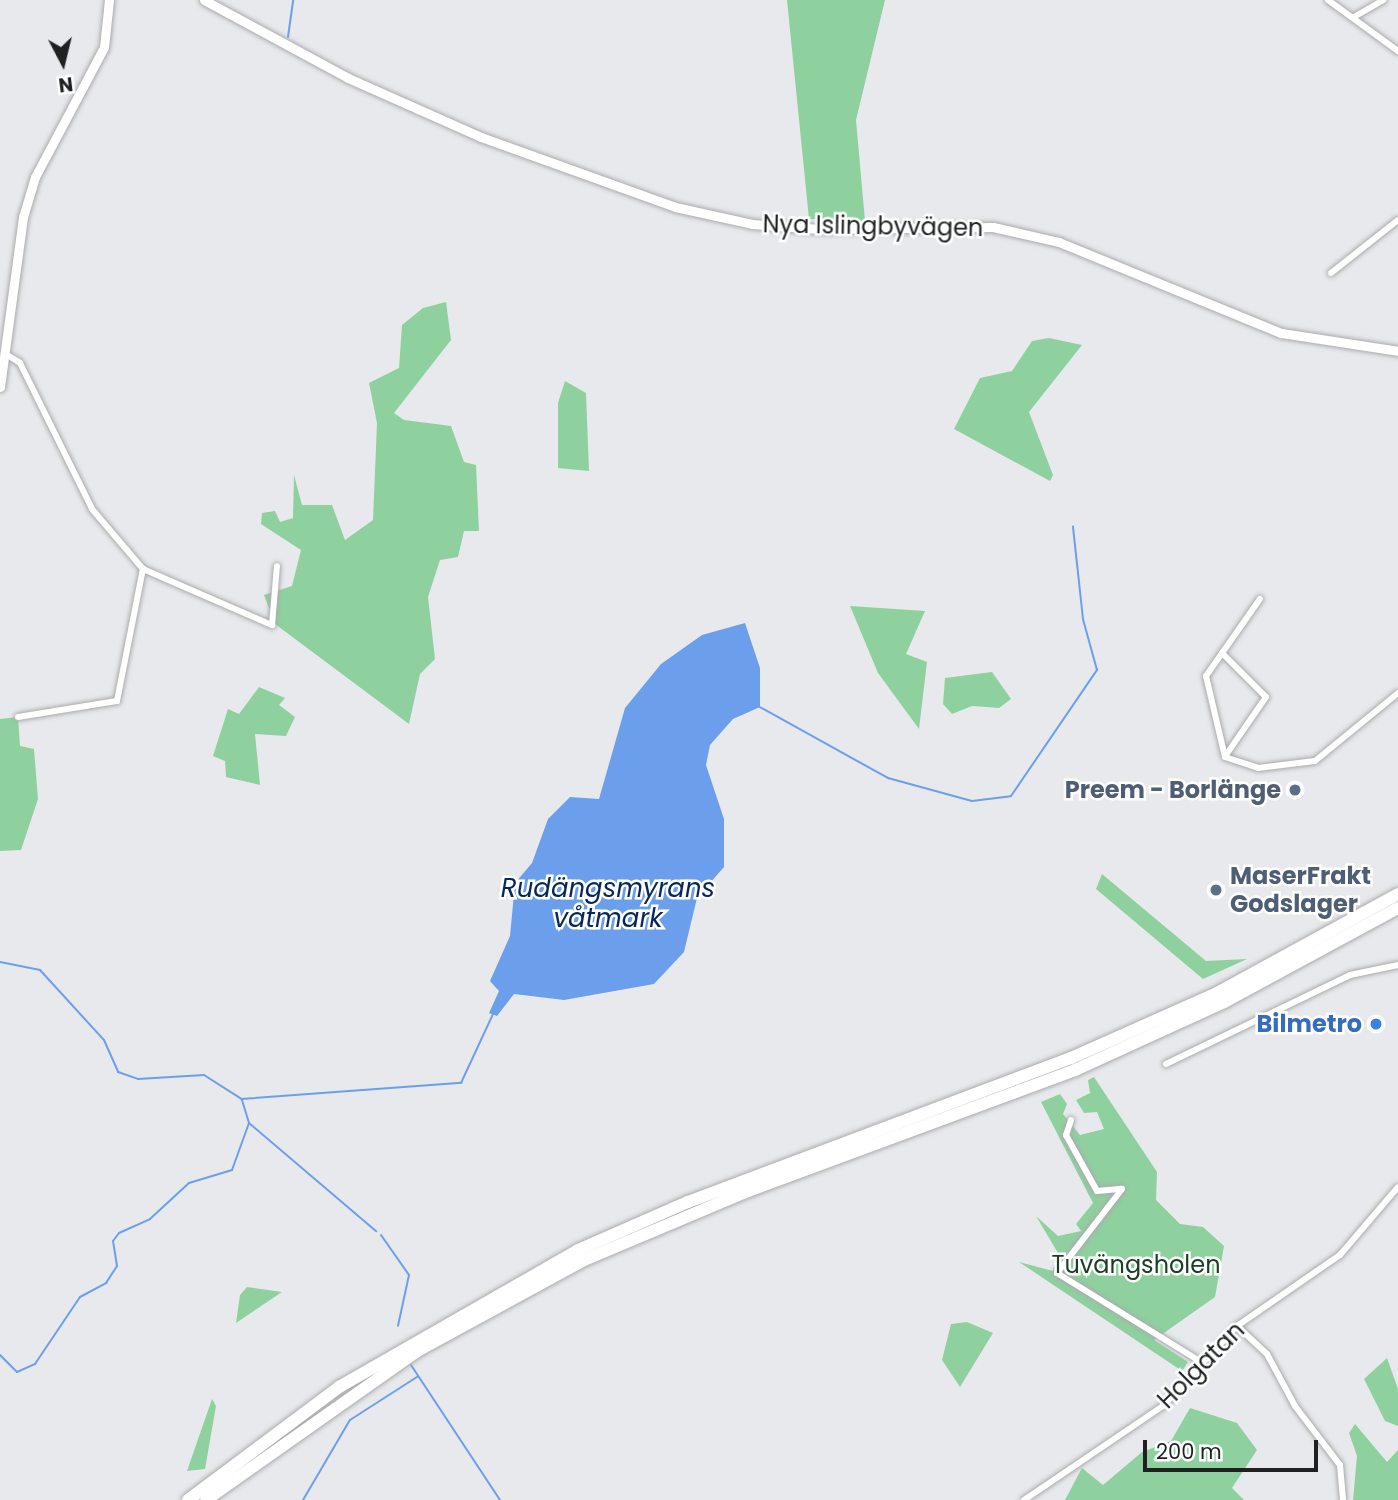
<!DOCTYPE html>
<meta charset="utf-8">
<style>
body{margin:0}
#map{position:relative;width:1398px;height:1500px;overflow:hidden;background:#e8e9ec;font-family:Poppins,sans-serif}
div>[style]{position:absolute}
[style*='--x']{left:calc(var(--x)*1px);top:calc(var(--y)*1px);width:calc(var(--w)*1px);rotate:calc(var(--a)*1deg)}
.green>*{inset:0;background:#8ed19e}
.water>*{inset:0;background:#6c9feb}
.stream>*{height:2px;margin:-1px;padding:0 1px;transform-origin:1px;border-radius:1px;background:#6c9feb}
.roads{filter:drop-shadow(0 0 2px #ababae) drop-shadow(0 0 2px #ababae)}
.street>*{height:6px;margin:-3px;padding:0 3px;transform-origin:3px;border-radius:3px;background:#fff}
.secondary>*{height:9px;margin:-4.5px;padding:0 4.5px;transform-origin:4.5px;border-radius:4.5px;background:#fff}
.highway>*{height:12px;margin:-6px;padding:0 6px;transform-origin:6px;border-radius:6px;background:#fff}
.dots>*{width:19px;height:19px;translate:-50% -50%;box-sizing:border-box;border:4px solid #fff;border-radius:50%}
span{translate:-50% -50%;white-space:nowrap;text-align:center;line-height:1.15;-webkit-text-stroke:5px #fff;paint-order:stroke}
.street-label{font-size:24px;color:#1f2021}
.service-label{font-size:24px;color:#4e5e75;font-weight:700}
.right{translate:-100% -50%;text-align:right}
.left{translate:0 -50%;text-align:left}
.shop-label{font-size:24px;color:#366cbe;font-weight:700}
.park-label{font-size:24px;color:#1b4026}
.water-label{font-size:26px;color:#072857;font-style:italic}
.north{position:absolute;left:28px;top:28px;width:70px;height:70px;-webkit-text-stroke:5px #fff;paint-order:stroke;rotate:173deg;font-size:19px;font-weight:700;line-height:28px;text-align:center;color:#1f2021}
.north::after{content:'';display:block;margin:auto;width:24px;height:32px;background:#1f2021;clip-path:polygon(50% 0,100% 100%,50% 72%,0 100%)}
.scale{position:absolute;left:1143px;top:1440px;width:175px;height:32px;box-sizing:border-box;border:4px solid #1f2021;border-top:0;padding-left:9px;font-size:21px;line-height:24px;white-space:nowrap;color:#1f2021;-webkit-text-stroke:5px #fff;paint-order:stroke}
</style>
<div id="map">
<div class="green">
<i style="clip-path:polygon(787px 0,885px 0,856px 120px,865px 221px,809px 219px)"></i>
<i style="clip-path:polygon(446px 302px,451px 340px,394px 413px,404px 420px,451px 426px,464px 462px,476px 465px,479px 531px,464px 531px,458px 557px,440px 560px,428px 597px,435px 659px,420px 674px,409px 724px,275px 624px,264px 595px,292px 586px,301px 550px,261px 524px,262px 513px,275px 511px,280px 522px,293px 518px,294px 475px,302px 505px,332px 505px,345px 540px,373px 520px,377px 423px,369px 383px,399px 368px,402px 325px,423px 308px)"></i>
<i style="clip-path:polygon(1049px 338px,1082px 345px,1029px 412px,1053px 475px,1050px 481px,954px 429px,980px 378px,1012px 371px,1032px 341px)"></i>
<i style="clip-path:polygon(565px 381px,586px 393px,589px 471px,558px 468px,558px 403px)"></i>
<i style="clip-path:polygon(850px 606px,925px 611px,906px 654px,927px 662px,919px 729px,878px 673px)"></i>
<i style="clip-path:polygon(992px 672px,1011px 699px,999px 708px,972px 706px,952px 714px,943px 704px,945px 678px)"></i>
<i style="clip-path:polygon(259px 687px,285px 698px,279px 705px,295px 717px,286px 736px,255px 734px,260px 785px,226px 777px,225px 761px,213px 756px,228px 709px,239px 714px)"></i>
<i style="clip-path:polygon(18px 717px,20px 746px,34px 749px,38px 799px,21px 850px,0 851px,0 719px)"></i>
<i style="clip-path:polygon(1102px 874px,1206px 961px,1247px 959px,1203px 979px,1096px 889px)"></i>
<i style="clip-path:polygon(1094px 1077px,1157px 1172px,1156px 1200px,1180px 1224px,1203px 1227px,1224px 1246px,1215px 1297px,1154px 1340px,1188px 1362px,1182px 1371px,1019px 1262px,1053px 1271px,1058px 1253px,1036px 1216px,1058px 1236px,1081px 1231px,1076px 1224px,1093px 1203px,1041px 1102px,1060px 1094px,1067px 1104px,1063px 1114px,1080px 1135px,1104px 1129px,1097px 1112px,1084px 1113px,1076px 1100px,1090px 1093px,1088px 1080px)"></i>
<i style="clip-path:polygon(247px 1287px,282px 1292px,236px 1323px,240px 1295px)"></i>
<i style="clip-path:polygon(967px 1322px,993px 1333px,960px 1387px,942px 1360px,951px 1324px)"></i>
<i style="clip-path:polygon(1387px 1358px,1398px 1389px,1398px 1426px,1385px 1421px,1364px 1379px)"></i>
<i style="clip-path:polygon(212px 1399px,216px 1406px,205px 1469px,187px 1471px)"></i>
<i style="clip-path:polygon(1190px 1408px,1237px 1423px,1257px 1450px,1232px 1488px,1244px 1500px,1065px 1500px,1082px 1468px,1103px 1485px,1142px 1452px,1171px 1441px)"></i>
<i style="clip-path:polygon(1355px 1424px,1387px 1462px,1398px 1450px,1398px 1500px,1353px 1500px,1357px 1456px,1349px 1433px)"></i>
</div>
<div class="water">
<i style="clip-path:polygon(745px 623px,760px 668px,760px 707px,733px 719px,710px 745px,706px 765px,724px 819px,724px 867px,697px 898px,684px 952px,654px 984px,564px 1000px,514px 994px,497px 1016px,489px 1013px,499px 991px,490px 981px,510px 936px,515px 883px,532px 863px,548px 819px,570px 797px,599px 799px,625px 708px,661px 664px,702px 635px)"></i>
</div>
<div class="stream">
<i style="--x:288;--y:37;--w:37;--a:-82"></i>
<i style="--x:758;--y:706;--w:149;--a:29"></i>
<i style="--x:888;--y:778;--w:87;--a:15.3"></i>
<i style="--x:972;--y:801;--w:39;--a:-7"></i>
<i style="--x:1011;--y:796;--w:153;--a:-55.7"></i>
<i style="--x:1097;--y:670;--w:53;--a:-105.4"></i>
<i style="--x:1083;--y:619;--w:93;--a:-96.2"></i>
<i style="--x:0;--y:962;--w:41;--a:11.3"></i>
<i style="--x:40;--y:970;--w:95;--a:47.6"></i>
<i style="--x:104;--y:1040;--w:35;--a:66"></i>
<i style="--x:118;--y:1072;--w:21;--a:19"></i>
<i style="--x:138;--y:1079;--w:66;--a:-3.5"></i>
<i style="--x:204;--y:1075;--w:43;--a:32.6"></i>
<i style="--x:241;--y:1099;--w:221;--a:-4.2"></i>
<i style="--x:461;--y:1083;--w:76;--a:-65.1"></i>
<i style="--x:242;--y:1100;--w:24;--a:73"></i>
<i style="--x:249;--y:1123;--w:167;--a:40.4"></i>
<i style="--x:381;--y:1235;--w:49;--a:55"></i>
<i style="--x:409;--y:1275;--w:52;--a:102.2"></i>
<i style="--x:0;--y:1355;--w:24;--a:45"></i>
<i style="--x:17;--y:1372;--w:20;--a:-24"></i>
<i style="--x:35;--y:1364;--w:81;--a:-56.1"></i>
<i style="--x:80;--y:1297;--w:30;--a:-28"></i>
<i style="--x:106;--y:1283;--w:20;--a:-57"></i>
<i style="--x:117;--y:1266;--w:25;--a:-99"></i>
<i style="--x:113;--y:1241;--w:10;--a:-53"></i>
<i style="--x:119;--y:1233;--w:34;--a:-24"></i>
<i style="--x:150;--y:1219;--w:53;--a:-42.7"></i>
<i style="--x:189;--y:1183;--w:45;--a:-16.8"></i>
<i style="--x:232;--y:1170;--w:50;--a:-70.1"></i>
<i style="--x:411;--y:1365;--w:162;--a:56.6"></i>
<i style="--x:303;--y:1500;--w:93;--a:-59.6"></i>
<i style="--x:350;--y:1420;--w:80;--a:-32.7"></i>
</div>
<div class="roads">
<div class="street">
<i style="--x:1328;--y:0;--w:87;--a:36.1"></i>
<i style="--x:1354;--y:17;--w:34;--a:-30"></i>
<i style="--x:1331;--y:273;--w:85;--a:-38.3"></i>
<i style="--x:9;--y:356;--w:13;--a:32"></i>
<i style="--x:20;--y:363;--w:163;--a:63.7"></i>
<i style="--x:92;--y:509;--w:79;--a:49.6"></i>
<i style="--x:143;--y:569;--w:141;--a:23.5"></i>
<i style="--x:272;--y:625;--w:59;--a:-85.2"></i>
<i style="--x:1222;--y:653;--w:62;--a:45"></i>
<i style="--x:1266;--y:697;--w:70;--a:124.6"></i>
<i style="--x:18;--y:717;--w:100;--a:-9.2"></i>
<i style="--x:117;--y:701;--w:135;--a:-78.9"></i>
<i style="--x:1225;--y:757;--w:35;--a:18"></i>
<i style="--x:1258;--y:768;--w:57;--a:-7"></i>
<i style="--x:1315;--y:761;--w:107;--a:-39.3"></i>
<i style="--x:1225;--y:757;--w:83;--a:-103.2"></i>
<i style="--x:1206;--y:676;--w:94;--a:-55"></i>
<i style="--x:1166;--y:1064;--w:204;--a:-25.8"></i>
<i style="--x:1350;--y:975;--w:49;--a:-11.8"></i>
<i style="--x:1071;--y:1120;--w:16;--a:108"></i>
<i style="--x:1066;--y:1135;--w:64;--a:61"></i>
<i style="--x:1097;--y:1191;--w:25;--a:-5"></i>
<i style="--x:1122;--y:1189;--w:106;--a:127.7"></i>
<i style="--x:1057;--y:1273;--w:169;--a:31.7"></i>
<i style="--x:1237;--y:1326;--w:41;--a:43"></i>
<i style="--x:1267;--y:1354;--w:59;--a:61.7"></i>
<i style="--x:1295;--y:1406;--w:74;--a:52.7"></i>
<i style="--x:1340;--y:1465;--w:35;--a:85"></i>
<i style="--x:1024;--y:1500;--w:168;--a:-34.1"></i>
<i style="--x:1163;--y:1406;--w:109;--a:-47.2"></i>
<i style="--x:1237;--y:1326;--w:125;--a:-34.6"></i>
<i style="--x:1340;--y:1255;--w:89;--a:-49.5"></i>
</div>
<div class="secondary">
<i style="--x:204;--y:0;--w:164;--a:28.4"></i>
<i style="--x:348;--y:78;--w:145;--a:23.9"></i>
<i style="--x:481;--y:137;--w:206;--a:19.8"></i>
<i style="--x:675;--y:207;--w:79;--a:12.4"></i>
<i style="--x:752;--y:224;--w:68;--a:4.2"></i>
<i style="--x:820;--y:229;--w:173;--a:-0.7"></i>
<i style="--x:993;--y:227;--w:68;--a:12.8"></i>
<i style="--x:1059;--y:242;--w:240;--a:22.3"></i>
<i style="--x:1281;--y:333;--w:118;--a:8.7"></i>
<i style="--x:0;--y:387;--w:172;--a:-82.3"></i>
<i style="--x:23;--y:217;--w:42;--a:-73.3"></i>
<i style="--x:35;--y:177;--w:147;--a:-62"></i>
<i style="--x:104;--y:47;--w:47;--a:-83.9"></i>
</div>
<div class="highway">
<i style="--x:188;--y:1500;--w:189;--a:-36.8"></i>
<i style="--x:339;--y:1387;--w:275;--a:-29.8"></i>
<i style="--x:578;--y:1250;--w:120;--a:-23.6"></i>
<i style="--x:688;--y:1202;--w:409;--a:-20.6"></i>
<i style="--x:1071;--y:1058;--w:162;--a:-24"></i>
<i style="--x:1219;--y:992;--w:204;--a:-28.7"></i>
<i style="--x:206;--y:1500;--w:258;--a:-35.2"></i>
<i style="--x:417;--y:1351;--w:188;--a:-28.6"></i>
<i style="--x:582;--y:1261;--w:180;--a:-22.9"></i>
<i style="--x:748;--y:1191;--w:349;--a:-20.3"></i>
<i style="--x:1075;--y:1070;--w:164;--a:-24.5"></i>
<i style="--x:1224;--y:1002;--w:198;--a:-28.4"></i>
</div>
</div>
<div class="dots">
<i style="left:1295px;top:790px;background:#5c6f8a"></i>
<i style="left:1216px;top:890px;background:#5c6f8a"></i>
<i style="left:1376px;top:1024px;background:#3f7fe0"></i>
</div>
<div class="street-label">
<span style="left:873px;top:226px;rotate:1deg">Nya Islingbyvägen</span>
<span style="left:1201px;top:1365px;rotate:-45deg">Holgatan</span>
</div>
<div class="service-label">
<span class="right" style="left:1281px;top:790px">Preem - Borlänge</span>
<span class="left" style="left:1230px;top:890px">MaserFrakt<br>Godslager</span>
</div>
<div class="shop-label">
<span class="right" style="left:1362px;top:1024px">Bilmetro</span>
</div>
<div class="park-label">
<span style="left:1136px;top:1265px">Tuvängsholen</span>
</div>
<div class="water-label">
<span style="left:608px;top:904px">Rudängsmyrans<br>våtmark</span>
</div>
<div class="north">N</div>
<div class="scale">200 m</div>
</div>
